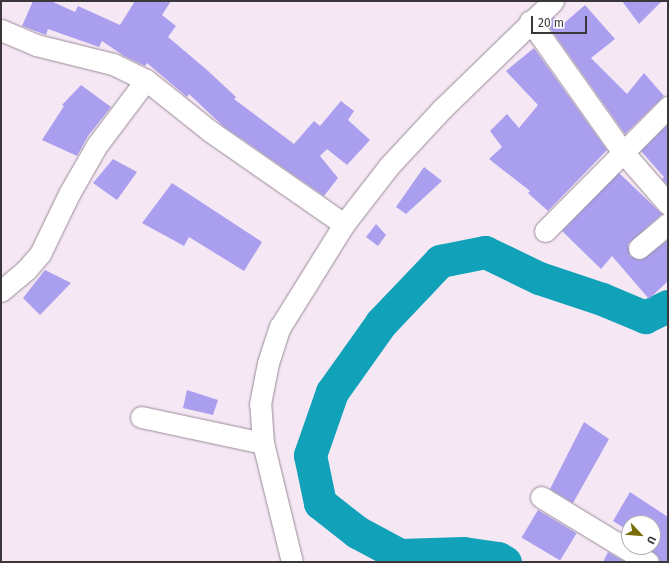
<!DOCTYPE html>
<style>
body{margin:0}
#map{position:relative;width:669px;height:563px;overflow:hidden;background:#f5e7f3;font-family:"Fira Sans",sans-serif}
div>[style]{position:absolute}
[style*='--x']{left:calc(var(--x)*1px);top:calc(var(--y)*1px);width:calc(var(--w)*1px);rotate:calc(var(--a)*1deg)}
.river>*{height:33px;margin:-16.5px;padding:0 16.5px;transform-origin:16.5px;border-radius:16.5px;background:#11a2b9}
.building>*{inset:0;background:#aa9fee;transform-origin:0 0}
.roads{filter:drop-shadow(0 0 1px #988b97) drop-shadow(0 0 1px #988b97)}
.street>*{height:21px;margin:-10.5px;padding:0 10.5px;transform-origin:10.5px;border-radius:10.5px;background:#fff}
span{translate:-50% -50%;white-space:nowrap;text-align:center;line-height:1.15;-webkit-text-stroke:3px #fff;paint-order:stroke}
.frame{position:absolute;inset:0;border:2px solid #3b363a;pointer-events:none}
.north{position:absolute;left:621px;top:515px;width:40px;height:40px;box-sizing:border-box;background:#fff;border:1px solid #b1afb0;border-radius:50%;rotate:116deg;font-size:11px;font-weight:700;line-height:16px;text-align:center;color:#3b363a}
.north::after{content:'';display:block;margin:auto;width:14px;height:18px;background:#796c05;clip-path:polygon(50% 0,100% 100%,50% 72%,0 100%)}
.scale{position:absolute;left:531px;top:16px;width:56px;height:18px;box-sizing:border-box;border:2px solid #3b363a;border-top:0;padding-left:5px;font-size:12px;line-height:14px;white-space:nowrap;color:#3b363a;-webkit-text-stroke:3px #fff;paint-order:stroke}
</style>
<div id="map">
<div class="river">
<i style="--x:505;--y:562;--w:8;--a:-150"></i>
<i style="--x:498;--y:558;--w:35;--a:-172"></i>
<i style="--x:463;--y:553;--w:63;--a:178.2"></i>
<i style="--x:400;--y:555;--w:49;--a:-151.9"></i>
<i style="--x:357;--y:532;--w:47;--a:-141.9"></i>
<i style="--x:320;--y:503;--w:49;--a:-101.8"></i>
<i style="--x:310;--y:455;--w:67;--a:-70.8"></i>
<i style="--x:332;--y:392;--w:85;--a:-54.6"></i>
<i style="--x:381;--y:323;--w:86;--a:-46.4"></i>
<i style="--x:440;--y:261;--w:46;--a:-11.3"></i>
<i style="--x:485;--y:252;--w:60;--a:25.7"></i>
<i style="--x:539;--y:278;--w:66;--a:18.4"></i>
<i style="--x:602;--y:299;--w:47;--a:22.7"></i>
<i style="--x:645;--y:317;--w:25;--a:-26"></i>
</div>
<div class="building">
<i style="clip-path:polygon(33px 1px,51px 1px,75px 12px,78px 6px,120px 25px,135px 1px,171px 1px,162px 15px,176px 26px,168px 37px,207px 70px,236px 97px,234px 99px,294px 144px,314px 121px,320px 126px,341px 101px,354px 111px,348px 120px,370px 140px,347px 165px,327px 149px,320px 156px,338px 178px,324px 196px,223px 126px,189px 94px,187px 97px,147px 63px,145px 66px,124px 56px,102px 41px,99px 47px,48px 29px,46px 35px,22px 26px)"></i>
<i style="clip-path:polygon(622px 1px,662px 1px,639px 24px)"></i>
<i style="clip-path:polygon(585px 5px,615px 39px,591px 58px,627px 94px,644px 73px,664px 96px,625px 134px,547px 24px,554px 17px,562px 25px)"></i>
<i style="clip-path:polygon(534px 48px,607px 150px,548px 211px,528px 193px,530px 191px,489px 159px,502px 147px,490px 131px,507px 114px,519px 128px,538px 105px,506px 71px)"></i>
<i style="clip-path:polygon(81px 85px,111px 107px,88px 136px,77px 156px,42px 140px,64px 106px,62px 105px)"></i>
<i style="clip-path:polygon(668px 124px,668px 186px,662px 179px,664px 177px,641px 151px)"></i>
<i style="clip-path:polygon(113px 159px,137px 172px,117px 200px,93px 183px)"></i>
<i style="clip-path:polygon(424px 167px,442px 181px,406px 214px,396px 207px)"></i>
<i style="clip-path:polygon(619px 173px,662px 214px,628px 244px,630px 256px,641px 260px,668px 240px,668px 281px,649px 299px,612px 256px,601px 269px,562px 231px)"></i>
<i style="clip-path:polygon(172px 183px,262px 242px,244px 271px,189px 237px,184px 246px,142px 223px)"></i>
<i style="clip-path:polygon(376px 224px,386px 235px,378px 246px,366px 237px)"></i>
<i style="clip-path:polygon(45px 270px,71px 283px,40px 315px,23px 298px)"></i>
<i style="clip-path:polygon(187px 390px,218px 400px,213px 415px,183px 408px)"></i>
<i style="clip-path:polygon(584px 422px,609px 439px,573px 503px,550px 489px)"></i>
<i style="clip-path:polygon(630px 492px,668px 517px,668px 562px,660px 562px,658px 556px,646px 547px,655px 547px,653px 523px,629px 523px,629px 531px,613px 521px)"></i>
<i style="left:538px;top:510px;width:45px;height:32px;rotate:31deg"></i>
<i style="clip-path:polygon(608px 552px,625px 562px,603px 562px)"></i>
</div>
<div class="roads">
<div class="street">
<i style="--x:530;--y:21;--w:159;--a:54.7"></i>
<i style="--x:622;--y:151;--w:70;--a:49"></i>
<i style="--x:1;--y:30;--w:38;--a:23"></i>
<i style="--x:36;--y:45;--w:79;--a:13.9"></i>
<i style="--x:113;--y:64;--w:37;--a:26"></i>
<i style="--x:146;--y:80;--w:82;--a:38.6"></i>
<i style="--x:210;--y:131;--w:163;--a:34.8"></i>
<i style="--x:545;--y:231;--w:175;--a:-45.2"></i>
<i style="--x:639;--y:248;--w:38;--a:-40"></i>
<i style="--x:1;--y:291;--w:33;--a:-40"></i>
<i style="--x:26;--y:270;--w:21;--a:-49"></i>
<i style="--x:40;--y:254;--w:67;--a:-64.2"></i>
<i style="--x:69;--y:194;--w:56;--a:-60.3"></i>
<i style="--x:97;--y:145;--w:81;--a:-53"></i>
<i style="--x:141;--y:417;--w:125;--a:12"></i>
<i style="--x:541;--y:497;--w:125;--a:31.3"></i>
<i style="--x:292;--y:562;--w:122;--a:-103.7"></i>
<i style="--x:263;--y:443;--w:39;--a:-94"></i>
<i style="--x:260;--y:404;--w:42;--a:-79"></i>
<i style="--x:268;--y:363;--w:38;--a:-72"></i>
<i style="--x:280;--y:327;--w:121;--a:-58.1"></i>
<i style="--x:344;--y:224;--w:73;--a:-52.2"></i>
<i style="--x:389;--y:166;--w:78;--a:-47.1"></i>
<i style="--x:442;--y:109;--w:155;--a:-44.2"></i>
</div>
</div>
<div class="frame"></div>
<div class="north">U</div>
<div class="scale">20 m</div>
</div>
